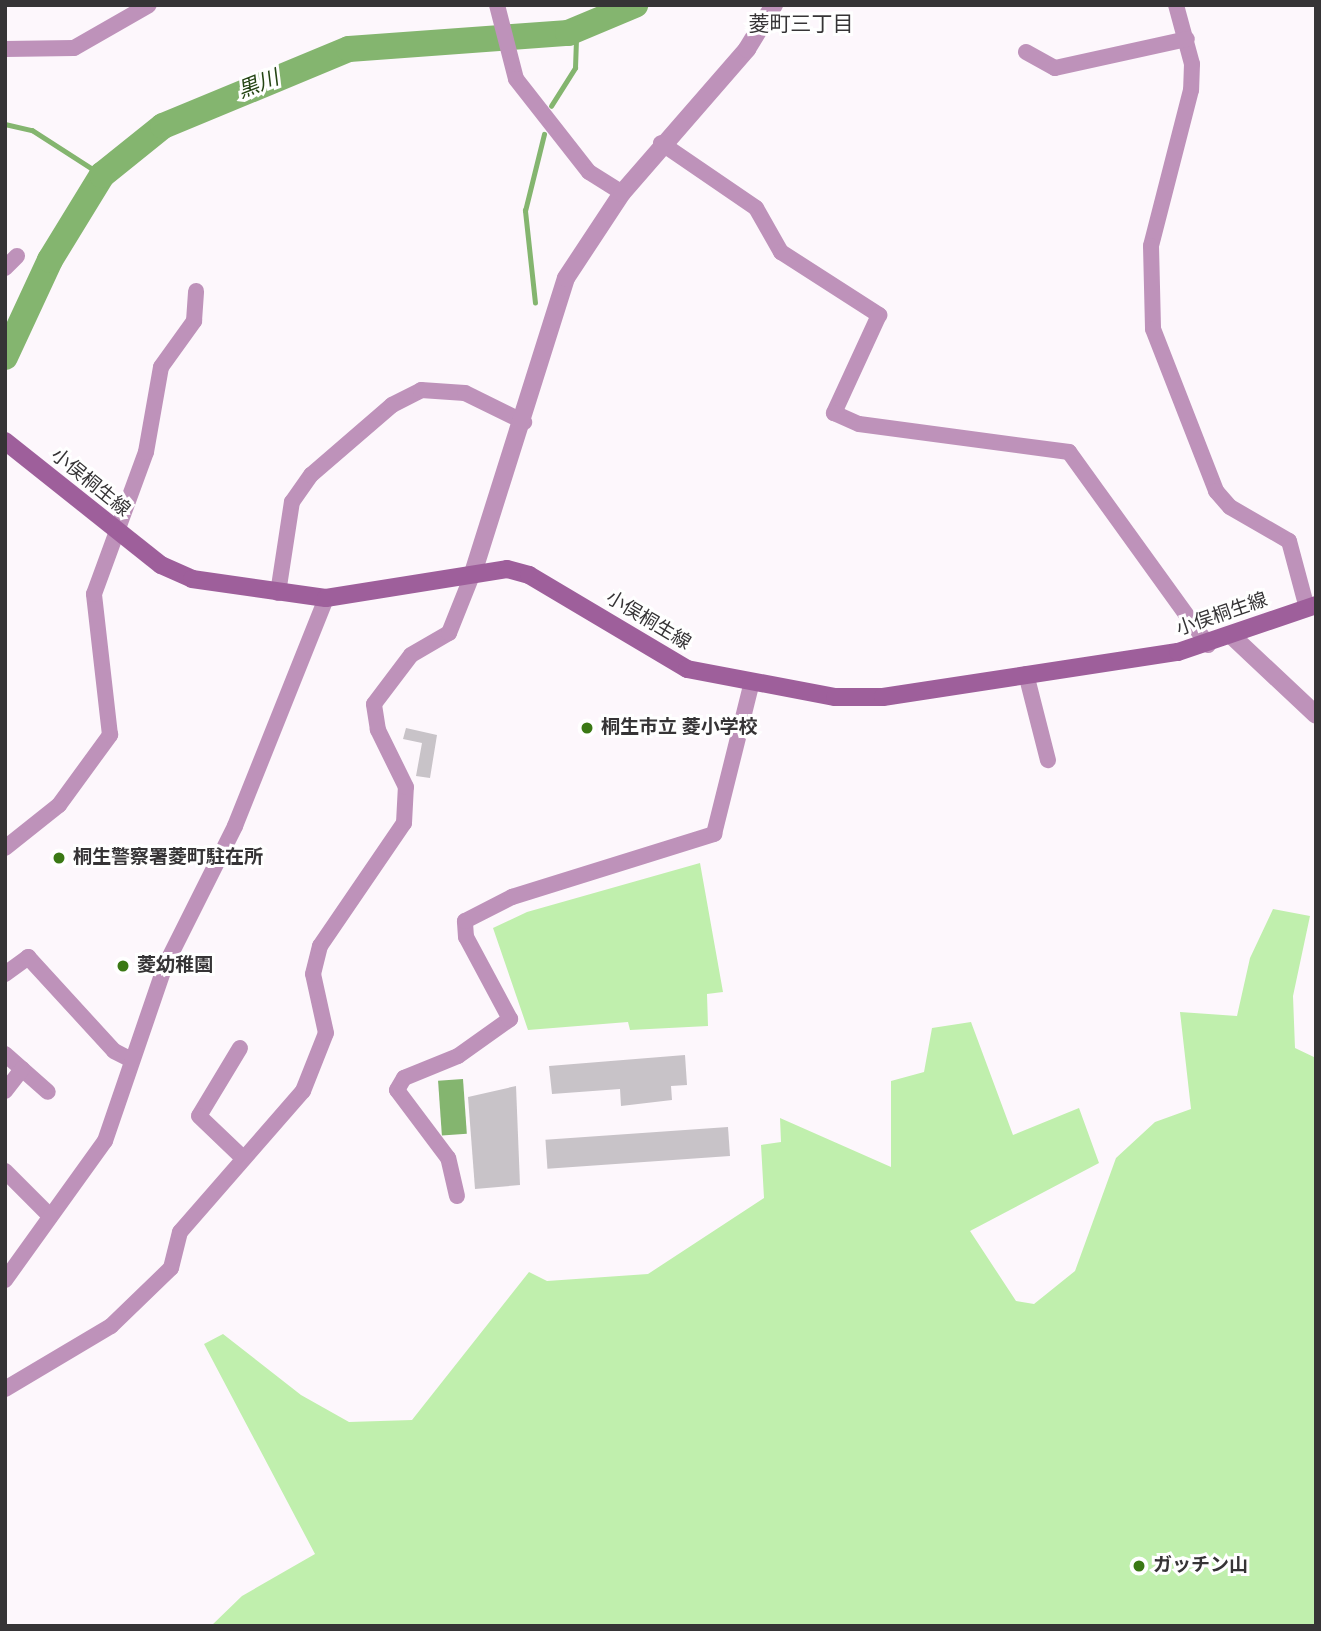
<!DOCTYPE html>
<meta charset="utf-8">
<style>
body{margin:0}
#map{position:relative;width:1321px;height:1631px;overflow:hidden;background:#fdf7fc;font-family:Karla,"Noto Sans JP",sans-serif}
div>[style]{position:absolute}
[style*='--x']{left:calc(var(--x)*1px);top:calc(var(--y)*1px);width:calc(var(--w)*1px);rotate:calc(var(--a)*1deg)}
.green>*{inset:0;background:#c0efad}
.water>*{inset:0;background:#84b56f;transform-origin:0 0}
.stream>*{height:4.5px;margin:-2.25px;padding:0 2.25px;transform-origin:2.25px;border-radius:2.25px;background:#84b56f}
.river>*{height:26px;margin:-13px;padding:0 13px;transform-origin:13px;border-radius:13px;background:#84b56f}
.building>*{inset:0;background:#c8c3c8;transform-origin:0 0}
.minor>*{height:16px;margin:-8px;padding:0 8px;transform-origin:8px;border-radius:8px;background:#be92ba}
.tertiary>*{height:18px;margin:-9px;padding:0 9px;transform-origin:9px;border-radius:9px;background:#be92ba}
.secondary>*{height:18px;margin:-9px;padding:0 9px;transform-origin:9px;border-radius:9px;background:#9e5f9b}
.dots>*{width:19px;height:19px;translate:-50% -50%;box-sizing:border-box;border:4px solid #fff;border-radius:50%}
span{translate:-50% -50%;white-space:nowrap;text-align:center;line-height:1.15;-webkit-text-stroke:6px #fff;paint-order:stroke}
.street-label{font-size:19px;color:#363436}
.poi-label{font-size:19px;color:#363436;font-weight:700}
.left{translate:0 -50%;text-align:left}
.neighbourhood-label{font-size:21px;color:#363436}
.water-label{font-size:21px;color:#254514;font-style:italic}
.frame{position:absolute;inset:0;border:7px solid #363436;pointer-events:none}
</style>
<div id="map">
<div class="green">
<i style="clip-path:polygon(700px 863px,723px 992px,707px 994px,708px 1026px,630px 1030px,628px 1022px,528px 1030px,493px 928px,527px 912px)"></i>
<i style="clip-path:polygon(1273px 909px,1310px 916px,1293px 996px,1295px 1048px,1316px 1058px,1316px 1626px,211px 1626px,242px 1596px,315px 1554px,204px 1344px,223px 1334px,301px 1395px,349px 1422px,412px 1420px,529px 1272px,547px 1281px,648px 1274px,764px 1198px,761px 1145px,781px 1142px,780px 1118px,891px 1167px,891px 1081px,924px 1072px,932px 1028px,971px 1022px,1013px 1135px,1079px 1108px,1099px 1163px,970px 1231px,1016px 1301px,1034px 1304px,1075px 1271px,1116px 1158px,1155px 1122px,1191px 1109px,1180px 1012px,1237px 1016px,1250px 958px)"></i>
</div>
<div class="water">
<i style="left:463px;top:1079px;width:55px;height:25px;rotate:86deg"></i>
</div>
<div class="stream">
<i style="--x:551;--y:106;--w:45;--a:-57.7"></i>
<i style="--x:575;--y:68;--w:37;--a:-88"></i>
<i style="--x:5;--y:124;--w:28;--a:13"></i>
<i style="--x:32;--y:130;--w:83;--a:32.7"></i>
<i style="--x:535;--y:303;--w:93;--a:-96.2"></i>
<i style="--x:525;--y:211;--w:79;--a:-76.1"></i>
</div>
<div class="river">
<i style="--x:5;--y:357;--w:107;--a:-65.1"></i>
<i style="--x:50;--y:260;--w:100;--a:-58.5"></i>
<i style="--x:102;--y:175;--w:78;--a:-38.8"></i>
<i style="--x:163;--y:126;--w:201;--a:-22.5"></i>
<i style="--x:349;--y:49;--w:220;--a:-4.2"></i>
<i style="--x:568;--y:33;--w:73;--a:-22.7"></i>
</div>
<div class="building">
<i style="clip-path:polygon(406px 728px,437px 735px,430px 778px,416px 776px,422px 743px,403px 739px)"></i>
<i style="clip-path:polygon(685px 1055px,687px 1085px,671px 1086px,672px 1100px,621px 1106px,620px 1089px,552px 1094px,549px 1066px)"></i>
<i style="clip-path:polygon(516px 1086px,520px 1185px,475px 1189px,468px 1097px)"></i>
<i style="left:728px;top:1127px;width:29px;height:183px;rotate:86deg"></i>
</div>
<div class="minor">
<i style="--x:497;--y:5;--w:76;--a:75.6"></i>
<i style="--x:516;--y:79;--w:118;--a:51.9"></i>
<i style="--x:589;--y:172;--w:39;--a:32"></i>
<i style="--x:1176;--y:5;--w:61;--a:74.8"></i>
<i style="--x:1192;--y:64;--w:26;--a:92"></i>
<i style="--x:1191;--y:90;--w:161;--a:104.4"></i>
<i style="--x:1151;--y:246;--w:83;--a:88.6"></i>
<i style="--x:1153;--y:329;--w:174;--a:68.7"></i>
<i style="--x:1216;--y:491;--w:21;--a:49"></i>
<i style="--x:1230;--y:507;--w:68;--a:30"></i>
<i style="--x:1289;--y:541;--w:69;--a:75"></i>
<i style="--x:5;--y:49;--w:69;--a:-0.8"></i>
<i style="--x:74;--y:48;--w:86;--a:-29.8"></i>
<i style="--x:1026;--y:52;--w:33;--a:29"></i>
<i style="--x:1055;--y:68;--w:135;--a:-12.4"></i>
<i style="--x:661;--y:143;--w:115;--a:34.4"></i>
<i style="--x:756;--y:208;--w:51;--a:60.4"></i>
<i style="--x:781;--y:252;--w:117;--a:32.7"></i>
<i style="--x:879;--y:315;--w:108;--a:114.7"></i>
<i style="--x:834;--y:413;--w:27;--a:24"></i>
<i style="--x:859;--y:424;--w:212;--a:7.6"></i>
<i style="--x:1069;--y:452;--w:238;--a:54.2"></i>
<i style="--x:5;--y:268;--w:17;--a:-45"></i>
<i style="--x:278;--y:593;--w:92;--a:-81.3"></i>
<i style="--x:292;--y:502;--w:33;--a:-55"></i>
<i style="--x:311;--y:475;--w:107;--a:-40.8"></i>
<i style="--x:392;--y:405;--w:33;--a:-27"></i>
<i style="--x:421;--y:390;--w:44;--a:3.9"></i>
<i style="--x:465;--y:393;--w:66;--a:26.2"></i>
<i style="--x:1026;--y:674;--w:89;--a:75.7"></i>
<i style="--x:5;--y:848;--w:69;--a:-38.5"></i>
<i style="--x:59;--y:805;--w:87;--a:-53.9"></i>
<i style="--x:110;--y:735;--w:142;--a:-96.5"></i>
<i style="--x:94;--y:594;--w:151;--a:-69.9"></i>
<i style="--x:146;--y:452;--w:86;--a:-80"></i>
<i style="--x:161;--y:367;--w:57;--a:-54.3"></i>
<i style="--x:194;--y:321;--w:30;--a:-86"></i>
<i style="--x:5;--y:974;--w:29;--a:-36"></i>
<i style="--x:28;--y:957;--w:127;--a:47.5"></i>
<i style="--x:114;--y:1051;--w:20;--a:27"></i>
<i style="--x:240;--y:1048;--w:79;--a:121.1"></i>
<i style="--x:199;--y:1116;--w:61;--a:43.7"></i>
<i style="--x:5;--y:1054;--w:57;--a:41.5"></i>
<i style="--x:5;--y:1091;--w:28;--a:-52"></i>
<i style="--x:5;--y:1171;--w:64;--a:45"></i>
<i style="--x:457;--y:1196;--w:39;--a:-103"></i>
<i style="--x:448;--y:1158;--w:85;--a:-126.9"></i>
<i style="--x:397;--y:1090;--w:14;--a:-60"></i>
<i style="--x:404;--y:1078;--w:58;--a:-22.2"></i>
<i style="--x:458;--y:1056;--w:64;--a:-35.4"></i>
<i style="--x:510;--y:1019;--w:93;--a:-118.2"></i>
<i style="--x:466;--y:937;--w:16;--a:-94"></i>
<i style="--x:465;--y:921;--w:53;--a:-27.1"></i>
<i style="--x:512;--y:897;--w:212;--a:-17.3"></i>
<i style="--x:714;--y:834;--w:153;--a:-76"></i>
<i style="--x:5;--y:1280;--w:171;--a:-54.3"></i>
<i style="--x:105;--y:1141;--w:185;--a:-71.1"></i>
<i style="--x:165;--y:966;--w:157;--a:-63.4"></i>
<i style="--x:235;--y:826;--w:245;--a:-68.2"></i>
<i style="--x:5;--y:1389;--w:123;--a:-30.7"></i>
<i style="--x:111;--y:1326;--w:83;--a:-44"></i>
<i style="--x:171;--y:1268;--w:37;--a:-76"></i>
<i style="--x:180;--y:1232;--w:187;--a:-48.9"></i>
<i style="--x:303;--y:1091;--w:62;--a:-68.4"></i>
<i style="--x:326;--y:1033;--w:60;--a:-102.4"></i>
<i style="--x:313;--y:974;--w:29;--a:-76"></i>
<i style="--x:320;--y:946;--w:149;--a:-55.7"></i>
<i style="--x:404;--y:823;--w:36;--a:-87"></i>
<i style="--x:406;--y:787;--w:64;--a:-116.2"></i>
<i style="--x:378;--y:730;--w:26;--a:-99"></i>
<i style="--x:374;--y:704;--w:61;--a:-52.9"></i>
<i style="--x:411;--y:655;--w:44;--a:-30.1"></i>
<i style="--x:449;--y:633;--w:65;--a:-68.2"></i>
</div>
<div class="tertiary">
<i style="--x:473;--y:573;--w:309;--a:-72.5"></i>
<i style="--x:566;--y:278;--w:102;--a:-56.6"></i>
<i style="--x:622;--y:193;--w:191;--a:-49"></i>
<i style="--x:747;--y:49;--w:52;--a:-58.5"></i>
<i style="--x:1232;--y:636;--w:115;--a:43.2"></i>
</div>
<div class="secondary">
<i style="--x:5;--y:441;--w:199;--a:38.5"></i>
<i style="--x:161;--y:565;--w:34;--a:24"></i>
<i style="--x:192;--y:579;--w:135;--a:8.1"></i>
<i style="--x:326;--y:598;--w:183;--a:-9.1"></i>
<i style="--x:507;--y:569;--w:23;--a:15"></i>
<i style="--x:529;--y:575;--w:184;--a:30.7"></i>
<i style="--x:687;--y:669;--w:151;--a:10.7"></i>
<i style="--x:835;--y:697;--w:48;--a:0"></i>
<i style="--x:883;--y:697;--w:298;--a:-8.7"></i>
<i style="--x:1178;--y:652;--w:146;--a:-18.8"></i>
</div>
<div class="dots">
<i style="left:587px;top:728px;background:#3a7814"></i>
<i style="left:59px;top:858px;background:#3a7814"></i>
<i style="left:123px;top:966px;background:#3a7814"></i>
<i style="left:1139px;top:1566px;background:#3a7814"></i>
</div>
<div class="street-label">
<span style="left:90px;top:483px;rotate:39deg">小俣桐生線</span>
<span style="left:1222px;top:615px;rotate:-19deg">小俣桐生線</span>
<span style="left:648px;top:621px;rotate:31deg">小俣桐生線</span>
</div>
<div class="poi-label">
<span class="left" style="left:601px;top:728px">桐生市立 菱小学校</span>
<span class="left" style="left:73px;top:858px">桐生警察署菱町駐在所</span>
<span class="left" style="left:137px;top:966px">菱幼稚園</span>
<span class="left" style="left:1153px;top:1566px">ガッチン山</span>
</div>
<div class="neighbourhood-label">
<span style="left:801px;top:24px">菱町三丁目</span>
</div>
<div class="water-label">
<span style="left:258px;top:84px;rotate:-21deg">黒川</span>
</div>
<div class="frame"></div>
</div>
